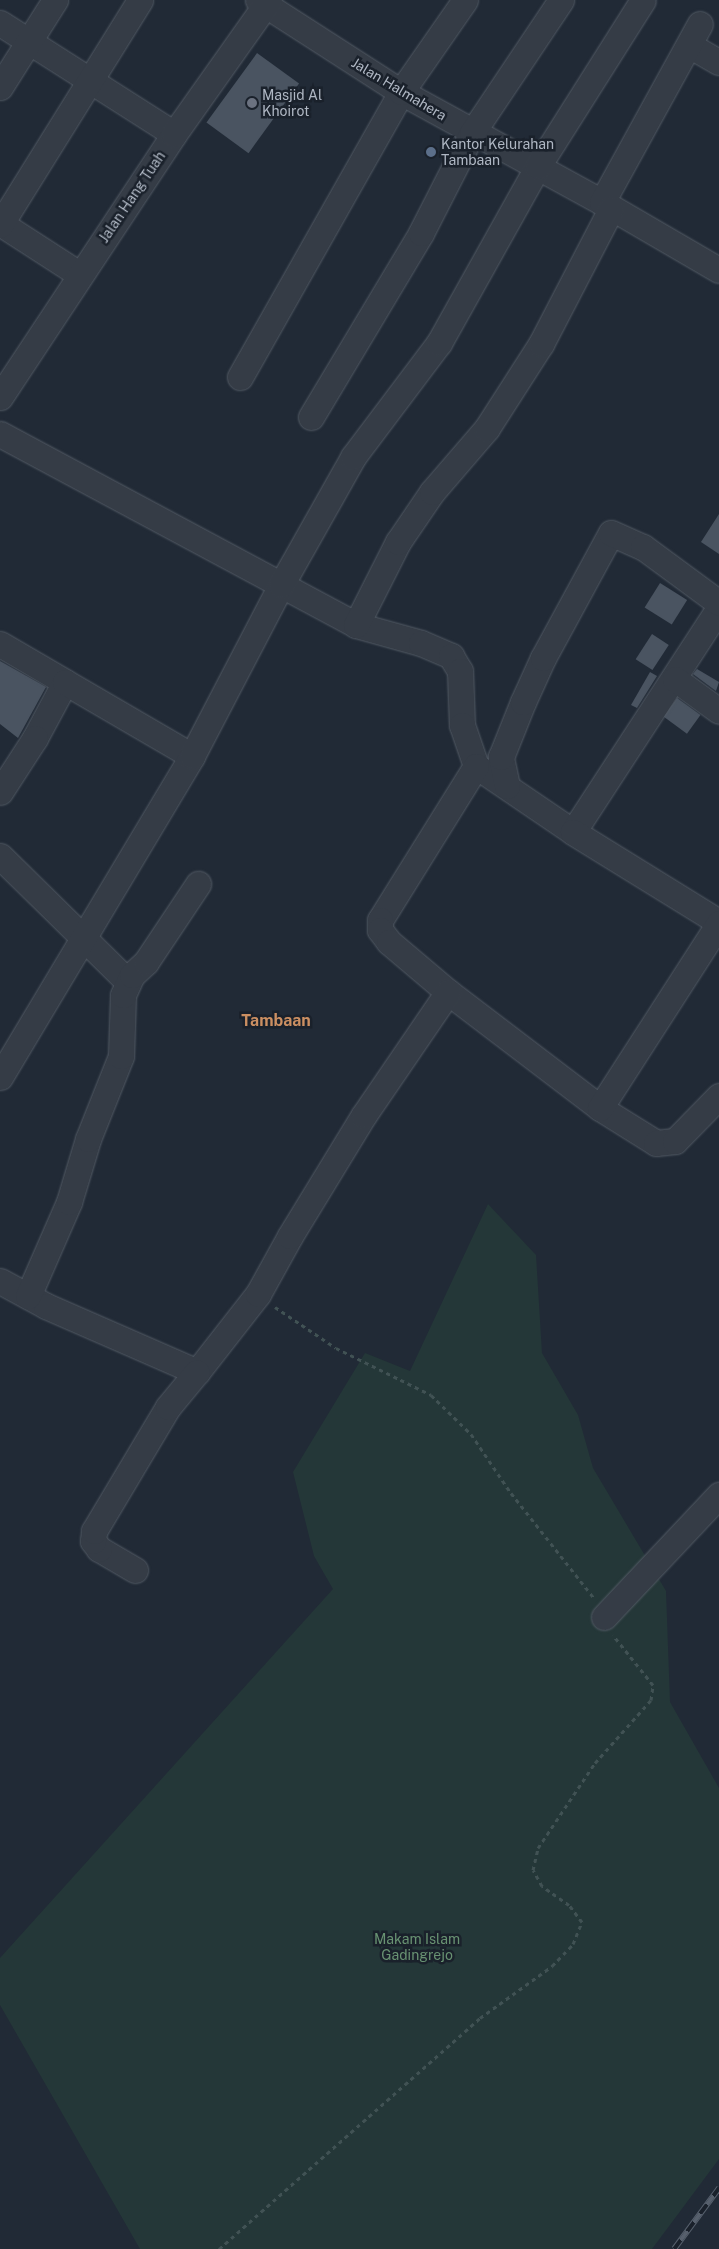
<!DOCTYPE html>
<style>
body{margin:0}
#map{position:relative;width:719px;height:2249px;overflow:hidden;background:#212a36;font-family:"Public Sans",sans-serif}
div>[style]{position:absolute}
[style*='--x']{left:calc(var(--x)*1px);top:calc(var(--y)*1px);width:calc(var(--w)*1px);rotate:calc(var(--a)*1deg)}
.green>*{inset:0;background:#243738}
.building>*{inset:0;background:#4a5461;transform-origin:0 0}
.path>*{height:3px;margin-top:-1.5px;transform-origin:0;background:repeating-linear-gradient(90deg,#415254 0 4px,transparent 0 8px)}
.roads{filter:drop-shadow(0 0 1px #525a64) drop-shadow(0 0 1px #525a64)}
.minor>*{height:25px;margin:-12.5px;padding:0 12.5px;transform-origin:12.5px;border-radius:12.5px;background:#353c46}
.rail>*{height:5.5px;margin-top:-2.75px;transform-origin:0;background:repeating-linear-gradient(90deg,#1a212b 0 11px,#57606d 0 22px);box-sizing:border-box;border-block:1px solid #57606d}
.dots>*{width:14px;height:14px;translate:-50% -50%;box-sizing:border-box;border:2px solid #1a212b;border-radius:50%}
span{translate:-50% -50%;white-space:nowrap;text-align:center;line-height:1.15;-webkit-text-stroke:5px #1a212b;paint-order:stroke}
.street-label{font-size:14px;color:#afb7c3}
.poi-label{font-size:14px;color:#afb7c3}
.left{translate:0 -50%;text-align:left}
.park-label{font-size:14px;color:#689272}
.quarter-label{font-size:16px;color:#cb8f62;font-weight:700}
</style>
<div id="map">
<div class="green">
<i style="clip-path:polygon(488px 1204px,536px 1255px,542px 1353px,578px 1415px,593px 1468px,666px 1591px,670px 1702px,719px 1788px,719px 2159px,652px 2249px,140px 2249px,0 2005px,0 1958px,333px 1589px,314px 1556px,293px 1472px,365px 1353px,410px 1371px)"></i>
</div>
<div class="building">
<i style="left:257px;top:53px;width:52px;height:86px;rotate:36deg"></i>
<i style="clip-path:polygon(719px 514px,719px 554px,701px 542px)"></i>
<i style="left:660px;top:583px;width:32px;height:29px;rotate:32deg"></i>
<i style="left:652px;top:634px;width:20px;height:30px;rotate:33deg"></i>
<i style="clip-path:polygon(0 661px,46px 687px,18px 738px,0 724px)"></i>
<i style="clip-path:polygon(697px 669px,719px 682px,716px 691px,693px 674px)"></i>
<i style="clip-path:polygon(650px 672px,657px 676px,637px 708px,631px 705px)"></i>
<i style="left:677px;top:698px;width:29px;height:23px;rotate:36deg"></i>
</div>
<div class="path">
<i style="--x:275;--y:1307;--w:73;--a:33.9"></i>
<i style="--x:336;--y:1348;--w:106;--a:26.3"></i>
<i style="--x:431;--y:1395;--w:56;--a:44.3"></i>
<i style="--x:471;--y:1434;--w:71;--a:55.9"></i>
<i style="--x:511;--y:1493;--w:134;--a:51.7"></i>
<i style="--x:219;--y:2249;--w:349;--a:-41.5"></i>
<i style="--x:480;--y:2018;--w:89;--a:-35.8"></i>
<i style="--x:552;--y:1966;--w:30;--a:-46"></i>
<i style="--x:573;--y:1944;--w:24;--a:-68"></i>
<i style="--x:582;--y:1922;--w:21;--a:-127"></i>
<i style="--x:569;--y:1905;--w:33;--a:-145"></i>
<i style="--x:542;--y:1886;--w:18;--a:-119"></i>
<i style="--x:533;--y:1870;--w:23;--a:-77"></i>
<i style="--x:538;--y:1848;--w:102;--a:-56.2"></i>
<i style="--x:595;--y:1763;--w:84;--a:-48.4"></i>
<i style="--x:651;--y:1700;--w:15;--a:-82"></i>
<i style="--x:653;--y:1685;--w:64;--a:-128.7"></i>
</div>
<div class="roads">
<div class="minor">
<i style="--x:258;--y:0;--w:170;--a:32.8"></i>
<i style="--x:401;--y:92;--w:229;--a:28.7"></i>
<i style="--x:602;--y:202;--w:135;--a:30.2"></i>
<i style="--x:0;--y:23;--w:206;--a:32.5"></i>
<i style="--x:689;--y:45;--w:34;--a:30"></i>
<i style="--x:0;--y:87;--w:103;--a:-57.7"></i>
<i style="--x:602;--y:202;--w:203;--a:-61.2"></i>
<i style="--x:0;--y:223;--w:94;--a:32.8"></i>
<i style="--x:0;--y:225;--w:265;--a:-58.1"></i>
<i style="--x:240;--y:377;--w:327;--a:-60.5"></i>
<i style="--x:401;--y:92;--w:112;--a:-55.2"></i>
<i style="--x:0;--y:397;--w:315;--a:-56.5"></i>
<i style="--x:174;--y:134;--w:164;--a:-54.7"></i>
<i style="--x:311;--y:417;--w:214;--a:-59.1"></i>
<i style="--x:421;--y:233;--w:112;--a:-63"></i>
<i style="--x:472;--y:133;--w:160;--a:-56.2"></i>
<i style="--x:0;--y:434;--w:404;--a:28.2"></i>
<i style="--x:356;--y:625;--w:67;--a:15.5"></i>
<i style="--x:421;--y:643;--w:33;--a:23"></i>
<i style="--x:451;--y:656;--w:17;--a:59"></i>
<i style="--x:460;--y:671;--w:54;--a:87.9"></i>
<i style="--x:462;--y:725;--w:43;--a:71.1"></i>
<i style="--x:476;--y:766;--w:117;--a:34.2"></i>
<i style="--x:719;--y:608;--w:267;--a:123.1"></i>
<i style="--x:573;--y:832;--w:172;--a:31.7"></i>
<i style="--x:356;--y:625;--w:93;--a:-63.2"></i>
<i style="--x:398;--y:542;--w:60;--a:-55.8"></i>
<i style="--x:432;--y:492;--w:84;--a:-49.3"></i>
<i style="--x:487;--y:428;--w:100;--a:-57.3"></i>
<i style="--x:541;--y:344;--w:152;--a:-62.6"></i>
<i style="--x:0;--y:644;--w:75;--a:30.3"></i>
<i style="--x:65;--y:682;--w:64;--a:118.2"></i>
<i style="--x:35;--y:738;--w:64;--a:122.9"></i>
<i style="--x:675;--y:679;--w:54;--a:36"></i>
<i style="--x:65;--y:682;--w:147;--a:30.2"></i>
<i style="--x:476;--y:766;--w:181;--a:121.9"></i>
<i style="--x:380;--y:920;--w:10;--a:90"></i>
<i style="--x:380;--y:930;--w:15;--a:53"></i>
<i style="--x:389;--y:942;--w:77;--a:40.3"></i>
<i style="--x:448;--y:992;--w:191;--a:37.3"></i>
<i style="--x:600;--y:1108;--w:66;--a:32"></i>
<i style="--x:656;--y:1143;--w:19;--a:-6"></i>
<i style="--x:675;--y:1141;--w:63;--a:-45.6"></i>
<i style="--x:507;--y:786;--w:30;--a:-102"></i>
<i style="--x:501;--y:757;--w:59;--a:-68.2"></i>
<i style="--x:523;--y:702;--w:48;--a:-65.6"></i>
<i style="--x:543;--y:658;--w:142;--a:-61.5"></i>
<i style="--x:611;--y:533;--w:35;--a:24"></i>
<i style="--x:643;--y:547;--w:94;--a:36.4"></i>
<i style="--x:0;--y:856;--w:180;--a:44.5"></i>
<i style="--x:0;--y:1077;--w:374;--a:-59.1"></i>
<i style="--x:192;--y:756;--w:193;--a:-62.5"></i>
<i style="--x:281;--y:585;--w:147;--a:-60.6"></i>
<i style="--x:353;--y:457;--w:143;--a:-53"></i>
<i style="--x:439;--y:343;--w:203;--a:-60.8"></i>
<i style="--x:538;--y:166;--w:196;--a:-57.7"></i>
<i style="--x:600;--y:1108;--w:220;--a:-57.2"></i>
<i style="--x:0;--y:1281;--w:52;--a:28.5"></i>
<i style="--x:46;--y:1306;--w:165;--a:23.6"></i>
<i style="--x:197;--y:1372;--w:99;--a:-52"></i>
<i style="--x:258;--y:1294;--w:66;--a:-61.1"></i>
<i style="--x:290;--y:1236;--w:142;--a:-58.6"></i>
<i style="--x:364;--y:1115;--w:149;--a:-55.7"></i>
<i style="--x:28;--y:1296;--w:103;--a:-66.4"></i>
<i style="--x:69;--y:1202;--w:66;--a:-73.2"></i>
<i style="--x:88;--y:1139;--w:89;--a:-68.3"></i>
<i style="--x:121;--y:1056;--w:61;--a:-88.1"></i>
<i style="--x:123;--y:995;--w:22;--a:-66"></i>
<i style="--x:132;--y:975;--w:19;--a:-43"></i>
<i style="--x:146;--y:962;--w:94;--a:-56.3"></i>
<i style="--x:135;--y:1570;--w:42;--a:-149.7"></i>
<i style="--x:99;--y:1549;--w:10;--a:-127"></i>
<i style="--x:93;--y:1541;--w:10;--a:-84"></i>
<i style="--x:94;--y:1531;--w:144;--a:-59.2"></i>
<i style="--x:168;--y:1407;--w:45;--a:-50.4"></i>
<i style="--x:604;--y:1617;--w:168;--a:-46.7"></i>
</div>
</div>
<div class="rail">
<i style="--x:674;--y:2249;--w:76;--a:-53.6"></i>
</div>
<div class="dots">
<i style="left:252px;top:103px;background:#6b7280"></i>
<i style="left:431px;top:152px;background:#5c6f8a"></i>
</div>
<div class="street-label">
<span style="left:399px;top:89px;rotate:31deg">Jalan Halmahera</span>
<span style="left:132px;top:197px;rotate:-56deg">Jalan Hang Tuah</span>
</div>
<div class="poi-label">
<span class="left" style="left:262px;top:103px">Masjid Al<br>Khoirot</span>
<span class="left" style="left:441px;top:152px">Kantor Kelurahan<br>Tambaan</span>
</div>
<div class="park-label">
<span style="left:417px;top:1947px">Makam Islam<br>Gadingrejo</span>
</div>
<div class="quarter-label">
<span style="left:276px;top:1021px">Tambaan</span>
</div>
</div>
